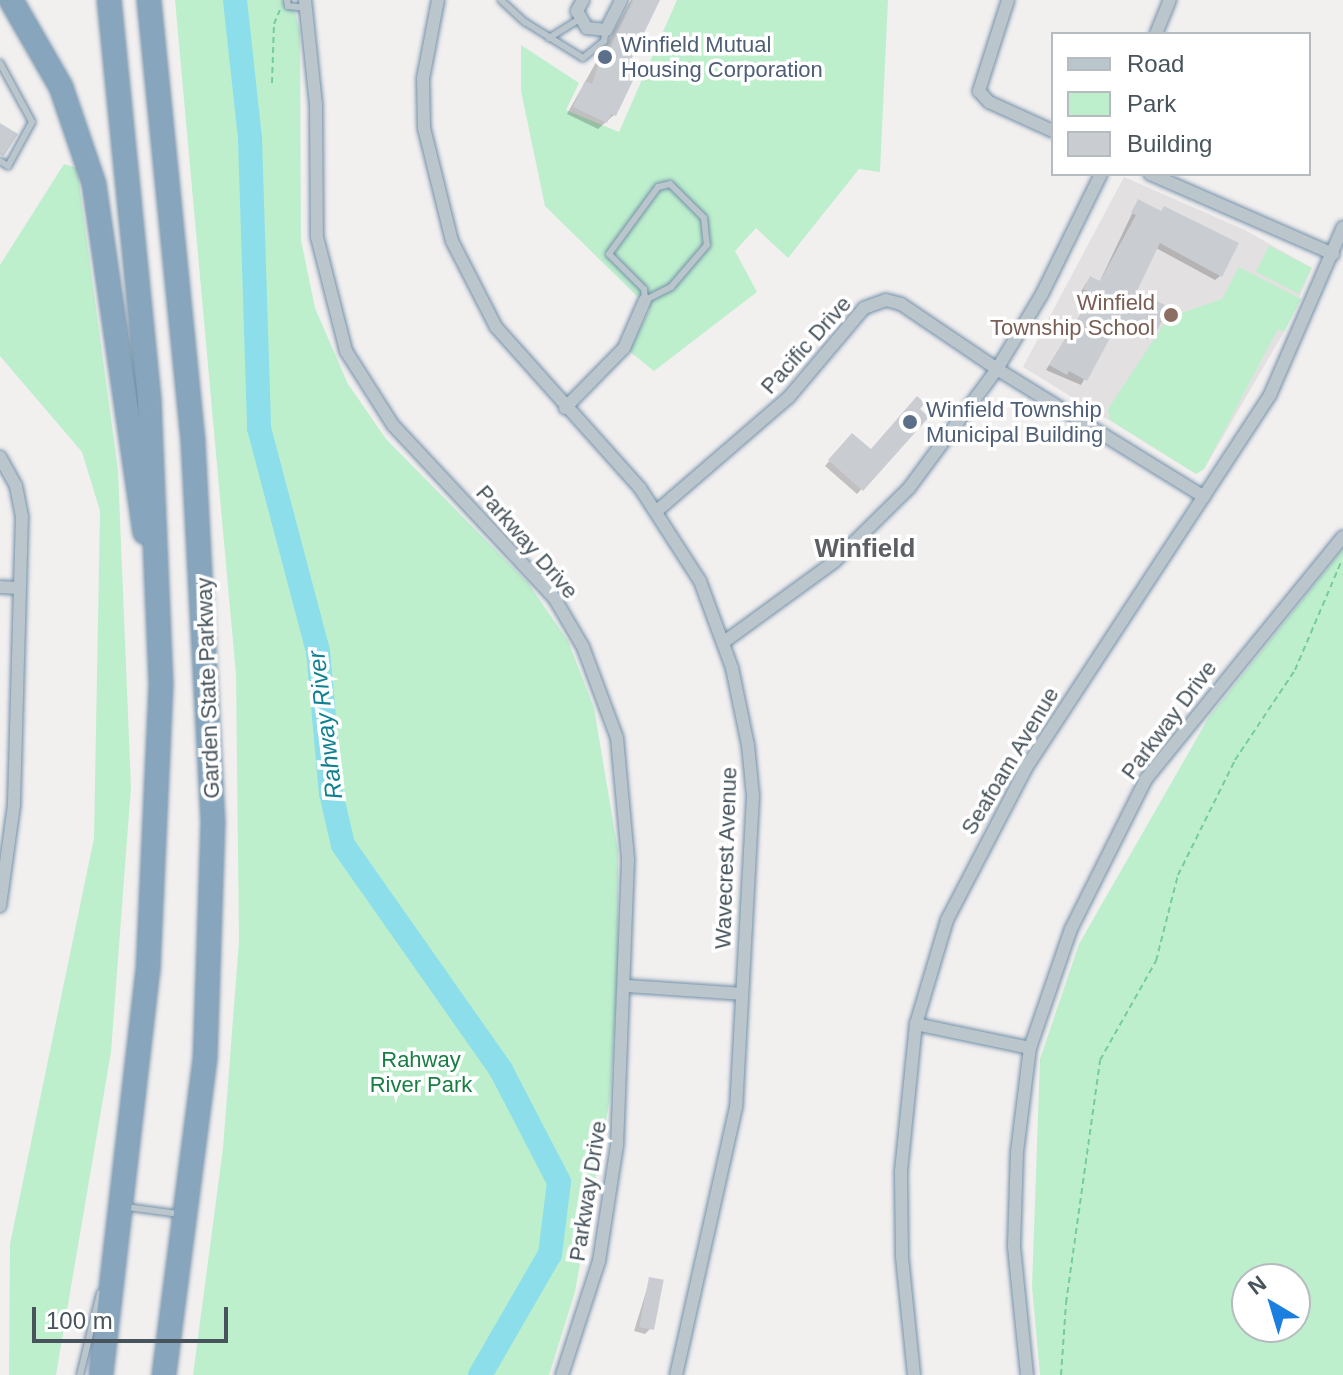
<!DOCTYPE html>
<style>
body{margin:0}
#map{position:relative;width:1343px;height:1375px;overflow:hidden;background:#f2efef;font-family:Arial,sans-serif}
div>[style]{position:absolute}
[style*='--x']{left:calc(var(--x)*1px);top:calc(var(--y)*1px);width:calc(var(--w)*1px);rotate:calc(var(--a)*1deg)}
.education>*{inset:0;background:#e3e0e1}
.green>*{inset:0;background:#beefcd;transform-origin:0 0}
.shadow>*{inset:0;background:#0003}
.river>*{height:24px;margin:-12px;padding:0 12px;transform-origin:12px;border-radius:12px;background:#8cdeeb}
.building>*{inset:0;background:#c9cdd2;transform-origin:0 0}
.path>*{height:2px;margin-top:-1px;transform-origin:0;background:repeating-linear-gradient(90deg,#76cc9c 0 6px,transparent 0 10px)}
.roads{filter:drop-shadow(0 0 2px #7391a9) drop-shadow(0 0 2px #7391a9)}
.lane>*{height:6px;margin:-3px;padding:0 3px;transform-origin:3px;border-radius:3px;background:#bbc5cc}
.street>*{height:12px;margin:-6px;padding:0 6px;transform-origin:6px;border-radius:6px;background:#bbc5cc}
.highway>*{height:22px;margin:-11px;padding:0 11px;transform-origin:11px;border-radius:11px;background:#87a6bd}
.dots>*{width:22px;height:22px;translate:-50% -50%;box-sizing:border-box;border:4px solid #fff;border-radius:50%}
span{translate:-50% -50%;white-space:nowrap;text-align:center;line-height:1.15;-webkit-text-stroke:7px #fff;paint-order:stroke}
.service-label{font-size:22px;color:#4e5e75}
.left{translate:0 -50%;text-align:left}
.education-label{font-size:22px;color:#785e54}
.right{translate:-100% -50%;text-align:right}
.street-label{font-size:22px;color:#47545c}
.park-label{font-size:22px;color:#187e43}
.water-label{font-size:24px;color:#0e8092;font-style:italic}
.quarter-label{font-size:26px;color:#5c6064;font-weight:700}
.legend{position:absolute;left:1051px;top:32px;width:260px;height:144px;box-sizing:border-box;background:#fff;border:2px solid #b5bbbe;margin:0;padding:10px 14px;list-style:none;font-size:24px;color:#47545c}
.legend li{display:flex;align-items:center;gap:16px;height:40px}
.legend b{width:40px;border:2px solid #b5bbbe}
.north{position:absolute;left:1231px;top:1263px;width:80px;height:80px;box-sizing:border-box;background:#fff;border:2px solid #b5bbbe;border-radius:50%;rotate:322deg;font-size:22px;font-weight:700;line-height:32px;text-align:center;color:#47545c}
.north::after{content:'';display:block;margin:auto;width:28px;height:36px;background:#1b7fe0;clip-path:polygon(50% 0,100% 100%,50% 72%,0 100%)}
.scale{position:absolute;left:32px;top:1307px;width:196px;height:36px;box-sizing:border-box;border:4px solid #47545c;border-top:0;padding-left:10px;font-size:24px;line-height:28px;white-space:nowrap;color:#47545c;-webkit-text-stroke:6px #fff;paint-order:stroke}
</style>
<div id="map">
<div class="education">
<i style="clip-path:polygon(1124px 177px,1245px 230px,1312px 268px,1284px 332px,1204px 469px,1196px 474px,1023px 367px)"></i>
</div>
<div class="green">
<i style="clip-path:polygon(175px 0,292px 0,300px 32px,301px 240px,315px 308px,348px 384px,386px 439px,528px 583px,568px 641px,594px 708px,618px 851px,618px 967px,610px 1098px,575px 1292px,549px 1375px,193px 1375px,223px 1148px,239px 941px,236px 675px)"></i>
<i style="clip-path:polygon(677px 0,888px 0,880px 172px,859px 169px,788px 258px,756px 228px,735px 251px,757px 292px,654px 371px,629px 351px,650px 309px,545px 206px,521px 91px,521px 45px,579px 83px,566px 110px,619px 132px)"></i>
<i style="clip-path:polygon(64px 164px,77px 168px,118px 470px,131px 787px,111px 1052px,56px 1375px,9px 1375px,10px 1244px,94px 838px,100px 511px,82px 452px,0 356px,0 265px)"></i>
<i style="left:1269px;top:246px;width:48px;height:29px;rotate:27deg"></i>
<i style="clip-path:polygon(1239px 267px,1301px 299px,1284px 332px,1278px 329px,1204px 469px,1196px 474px,1110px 420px,1108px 409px,1168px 318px,1222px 299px)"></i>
<i style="clip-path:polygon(evenodd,1343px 549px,1343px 1375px,1040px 1375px,1032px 1287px,1040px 1059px,1079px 944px,1209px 717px,1343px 549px,1247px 1279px,1295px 1279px,1295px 1327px,1247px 1327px,1247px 1279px)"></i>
</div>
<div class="shadow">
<i style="clip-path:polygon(631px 0,659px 0,628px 63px,637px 67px,614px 115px,598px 129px,567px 114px)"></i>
<i style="clip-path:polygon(1138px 201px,1220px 276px,1215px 280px,1156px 248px,1135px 291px,1153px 334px,1148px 339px,1125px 326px,1118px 335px,1111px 332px,1081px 385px,1046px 370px,1090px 299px,1080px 294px,1086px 283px,1099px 283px)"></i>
<i style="clip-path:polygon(917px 410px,926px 417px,857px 494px,825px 466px,852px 435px,870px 452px)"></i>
<i style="clip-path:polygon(650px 1279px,650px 1329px,645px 1334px,634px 1331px)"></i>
</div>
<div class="river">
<i style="--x:235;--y:0;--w:140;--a:83.8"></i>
<i style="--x:250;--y:139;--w:289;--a:88.2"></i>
<i style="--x:259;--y:428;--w:231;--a:75.2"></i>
<i style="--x:318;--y:651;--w:143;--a:84.8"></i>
<i style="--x:331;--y:793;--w:53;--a:77"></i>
<i style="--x:343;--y:845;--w:275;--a:54.9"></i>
<i style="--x:501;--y:1070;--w:126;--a:62.6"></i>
<i style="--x:559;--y:1182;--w:73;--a:97.1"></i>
<i style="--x:550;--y:1254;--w:140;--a:120"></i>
</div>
<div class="building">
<i style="clip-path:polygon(633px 0,660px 0,630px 62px,640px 66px,616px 116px,611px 114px,607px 123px,573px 107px,585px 81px,592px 84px,603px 50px,608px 52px)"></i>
<i style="clip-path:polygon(0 123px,18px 134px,4px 156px,0 155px)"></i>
<i style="clip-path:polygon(1138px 199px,1161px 211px,1164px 206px,1239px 243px,1222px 277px,1160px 243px,1137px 291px,1169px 307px,1155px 335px,1130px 322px,1124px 332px,1116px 327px,1087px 381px,1069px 371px,1067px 375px,1049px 365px,1093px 294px,1083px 289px,1090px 276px,1100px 281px,1136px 215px,1131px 213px)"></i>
<i style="clip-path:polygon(917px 396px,925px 403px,920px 409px,929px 417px,863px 491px,828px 460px,852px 433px,871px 449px)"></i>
<i style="left:649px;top:1277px;width:15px;height:51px;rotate:11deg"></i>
</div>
<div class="path">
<i style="--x:272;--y:83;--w:59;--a:-88.1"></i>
<i style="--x:274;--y:24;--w:15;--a:-67"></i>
<i style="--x:1061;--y:1375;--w:72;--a:-86"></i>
<i style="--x:1066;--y:1303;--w:245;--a:-82"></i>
<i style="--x:1100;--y:1060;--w:114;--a:-60.5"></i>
<i style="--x:1156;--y:961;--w:89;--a:-75.7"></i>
<i style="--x:1178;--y:875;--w:128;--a:-63.6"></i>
<i style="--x:1235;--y:760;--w:108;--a:-56.3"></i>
<i style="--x:1295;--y:670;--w:117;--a:-66.9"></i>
</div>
<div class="roads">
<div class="lane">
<i style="--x:287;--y:0;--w:6;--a:81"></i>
<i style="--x:288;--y:6;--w:19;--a:6"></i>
<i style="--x:501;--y:0;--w:33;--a:43"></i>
<i style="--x:525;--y:22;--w:68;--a:31.8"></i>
<i style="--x:583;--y:58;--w:27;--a:-39"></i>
<i style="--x:604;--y:41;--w:11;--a:-80"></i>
<i style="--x:549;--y:38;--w:38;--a:-32"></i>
<i style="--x:0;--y:63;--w:67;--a:61.5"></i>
<i style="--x:32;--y:122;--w:50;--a:118.6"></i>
<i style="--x:8;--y:166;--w:9;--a:-148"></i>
<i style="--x:670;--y:184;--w:48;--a:45"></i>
<i style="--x:704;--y:218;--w:27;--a:84"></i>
<i style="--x:707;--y:245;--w:55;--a:130.6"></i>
<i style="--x:671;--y:287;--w:29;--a:153"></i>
<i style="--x:645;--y:300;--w:11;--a:-95"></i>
<i style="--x:644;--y:289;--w:49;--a:-135"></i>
<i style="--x:609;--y:254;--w:83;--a:-53.8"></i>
<i style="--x:658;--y:187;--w:12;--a:-14"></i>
<i style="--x:127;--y:1207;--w:52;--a:7.7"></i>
<i style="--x:80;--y:1375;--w:84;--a:-76.3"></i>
</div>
<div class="street">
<i style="--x:305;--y:0;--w:106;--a:84"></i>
<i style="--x:316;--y:105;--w:132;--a:89.6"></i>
<i style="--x:317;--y:237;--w:118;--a:75.7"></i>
<i style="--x:346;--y:351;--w:88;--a:57.6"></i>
<i style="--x:393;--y:425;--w:238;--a:47"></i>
<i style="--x:555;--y:599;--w:56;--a:59.7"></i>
<i style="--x:583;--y:647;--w:97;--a:69.5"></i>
<i style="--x:617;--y:738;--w:122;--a:84.8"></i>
<i style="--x:628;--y:860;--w:285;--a:92.2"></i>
<i style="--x:617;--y:1145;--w:117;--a:98.8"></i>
<i style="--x:599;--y:1261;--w:120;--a:108"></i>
<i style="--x:438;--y:0;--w:80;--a:100.8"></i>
<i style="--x:423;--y:79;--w:49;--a:88.8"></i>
<i style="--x:424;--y:128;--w:116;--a:76.1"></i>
<i style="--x:452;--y:241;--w:97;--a:62.9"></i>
<i style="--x:496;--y:327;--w:216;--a:48.2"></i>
<i style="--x:640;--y:488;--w:111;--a:57.2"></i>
<i style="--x:700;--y:581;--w:93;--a:69.8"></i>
<i style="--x:732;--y:668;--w:79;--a:78.3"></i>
<i style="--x:748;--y:745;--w:51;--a:84.4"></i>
<i style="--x:753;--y:796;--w:311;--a:93.1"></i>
<i style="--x:736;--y:1107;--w:275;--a:102.6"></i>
<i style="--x:583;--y:0;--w:13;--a:119"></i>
<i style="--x:577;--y:11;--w:20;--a:60"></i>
<i style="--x:587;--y:28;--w:19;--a:6"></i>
<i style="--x:606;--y:30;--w:34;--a:-63"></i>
<i style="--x:1008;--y:0;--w:96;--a:107.7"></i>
<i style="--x:979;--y:91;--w:15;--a:48"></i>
<i style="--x:989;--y:102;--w:70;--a:24.4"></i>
<i style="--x:1156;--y:34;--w:37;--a:-68"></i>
<i style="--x:1150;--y:174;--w:200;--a:23.6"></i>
<i style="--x:565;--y:408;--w:84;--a:-45.5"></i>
<i style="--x:624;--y:348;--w:52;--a:-66.4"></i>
<i style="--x:0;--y:457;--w:33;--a:61"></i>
<i style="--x:16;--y:486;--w:31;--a:79"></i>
<i style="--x:22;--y:516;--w:289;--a:91.6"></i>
<i style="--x:14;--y:805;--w:102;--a:97.9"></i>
<i style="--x:658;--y:510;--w:173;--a:-40.8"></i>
<i style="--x:789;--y:397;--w:116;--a:-49.9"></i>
<i style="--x:864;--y:308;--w:23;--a:-20"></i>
<i style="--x:886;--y:300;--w:16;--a:15"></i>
<i style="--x:901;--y:304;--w:116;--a:34.1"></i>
<i style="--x:997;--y:369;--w:243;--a:31.7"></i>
<i style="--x:0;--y:587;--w:19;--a:3"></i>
<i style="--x:724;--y:642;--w:137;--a:-36.1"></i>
<i style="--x:835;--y:561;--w:104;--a:-44.6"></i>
<i style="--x:909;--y:488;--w:148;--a:-53.5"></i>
<i style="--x:997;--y:369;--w:87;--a:-59"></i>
<i style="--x:1042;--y:294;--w:134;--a:-63.8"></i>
<i style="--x:626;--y:986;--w:116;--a:3.9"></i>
<i style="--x:916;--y:1024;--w:116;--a:11.9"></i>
<i style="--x:914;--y:1375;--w:120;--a:-95.8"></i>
<i style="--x:902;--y:1256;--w:85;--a:-90.7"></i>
<i style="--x:901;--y:1171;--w:148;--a:-84.2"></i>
<i style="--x:916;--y:1024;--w:109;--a:-73.4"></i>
<i style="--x:947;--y:920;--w:171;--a:-62.5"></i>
<i style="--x:1026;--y:768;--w:446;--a:-56.8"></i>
<i style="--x:1270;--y:395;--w:183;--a:-66.5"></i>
<i style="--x:1027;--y:1375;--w:130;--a:-95.8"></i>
<i style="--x:1014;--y:1246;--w:94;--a:-88.2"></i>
<i style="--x:1017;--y:1152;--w:105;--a:-82.9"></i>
<i style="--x:1030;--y:1048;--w:126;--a:-71"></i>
<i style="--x:1071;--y:929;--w:168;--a:-63.4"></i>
<i style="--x:1146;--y:779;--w:312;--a:-50.9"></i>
</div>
<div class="highway">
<i style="--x:11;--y:0;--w:100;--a:60.1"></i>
<i style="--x:61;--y:87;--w:102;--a:71.2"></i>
<i style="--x:94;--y:184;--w:352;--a:81.7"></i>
<i style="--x:149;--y:0;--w:443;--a:84.3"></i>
<i style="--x:193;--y:441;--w:381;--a:87"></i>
<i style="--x:213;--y:821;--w:238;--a:91.9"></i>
<i style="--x:205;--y:1059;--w:319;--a:97.4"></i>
<i style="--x:101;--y:1375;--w:407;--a:-83.4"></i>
<i style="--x:148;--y:971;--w:286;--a:-87.4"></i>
<i style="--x:161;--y:685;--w:286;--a:-92.4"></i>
<i style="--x:149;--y:399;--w:401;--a:-95.7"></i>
</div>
</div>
<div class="dots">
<i style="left:605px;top:57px;background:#5c6f8a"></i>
<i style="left:1171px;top:315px;background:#8d6e63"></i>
<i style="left:910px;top:422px;background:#5c6f8a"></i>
</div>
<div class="service-label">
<span class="left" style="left:621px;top:57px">Winfield Mutual<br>Housing Corporation</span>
<span class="left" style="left:926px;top:422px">Winfield Township<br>Municipal Building</span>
</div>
<div class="education-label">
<span class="right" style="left:1155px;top:315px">Winfield<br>Township School</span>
</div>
<div class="street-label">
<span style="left:806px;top:345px;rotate:-48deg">Pacific Drive</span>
<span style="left:527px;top:542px;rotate:49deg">Parkway Drive</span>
<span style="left:208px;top:688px;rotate:-92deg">Garden State Parkway</span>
<span style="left:1169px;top:720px;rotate:-53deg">Parkway Drive</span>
<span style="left:1010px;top:761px;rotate:-59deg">Seafoam Avenue</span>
<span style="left:726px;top:858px;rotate:-88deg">Wavecrest Avenue</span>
<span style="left:588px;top:1191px;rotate:-81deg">Parkway Drive</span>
</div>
<div class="park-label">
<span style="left:421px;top:1072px">Rahway<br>River Park</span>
</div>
<div class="water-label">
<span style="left:325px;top:725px;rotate:-97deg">Rahway River</span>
</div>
<div class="quarter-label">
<span style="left:865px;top:549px">Winfield</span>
</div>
<ul class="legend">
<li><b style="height:10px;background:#bbc5cc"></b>Road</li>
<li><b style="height:22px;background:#beefcd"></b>Park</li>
<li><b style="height:22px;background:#c9cdd2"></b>Building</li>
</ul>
<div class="north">N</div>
<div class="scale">100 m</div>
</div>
